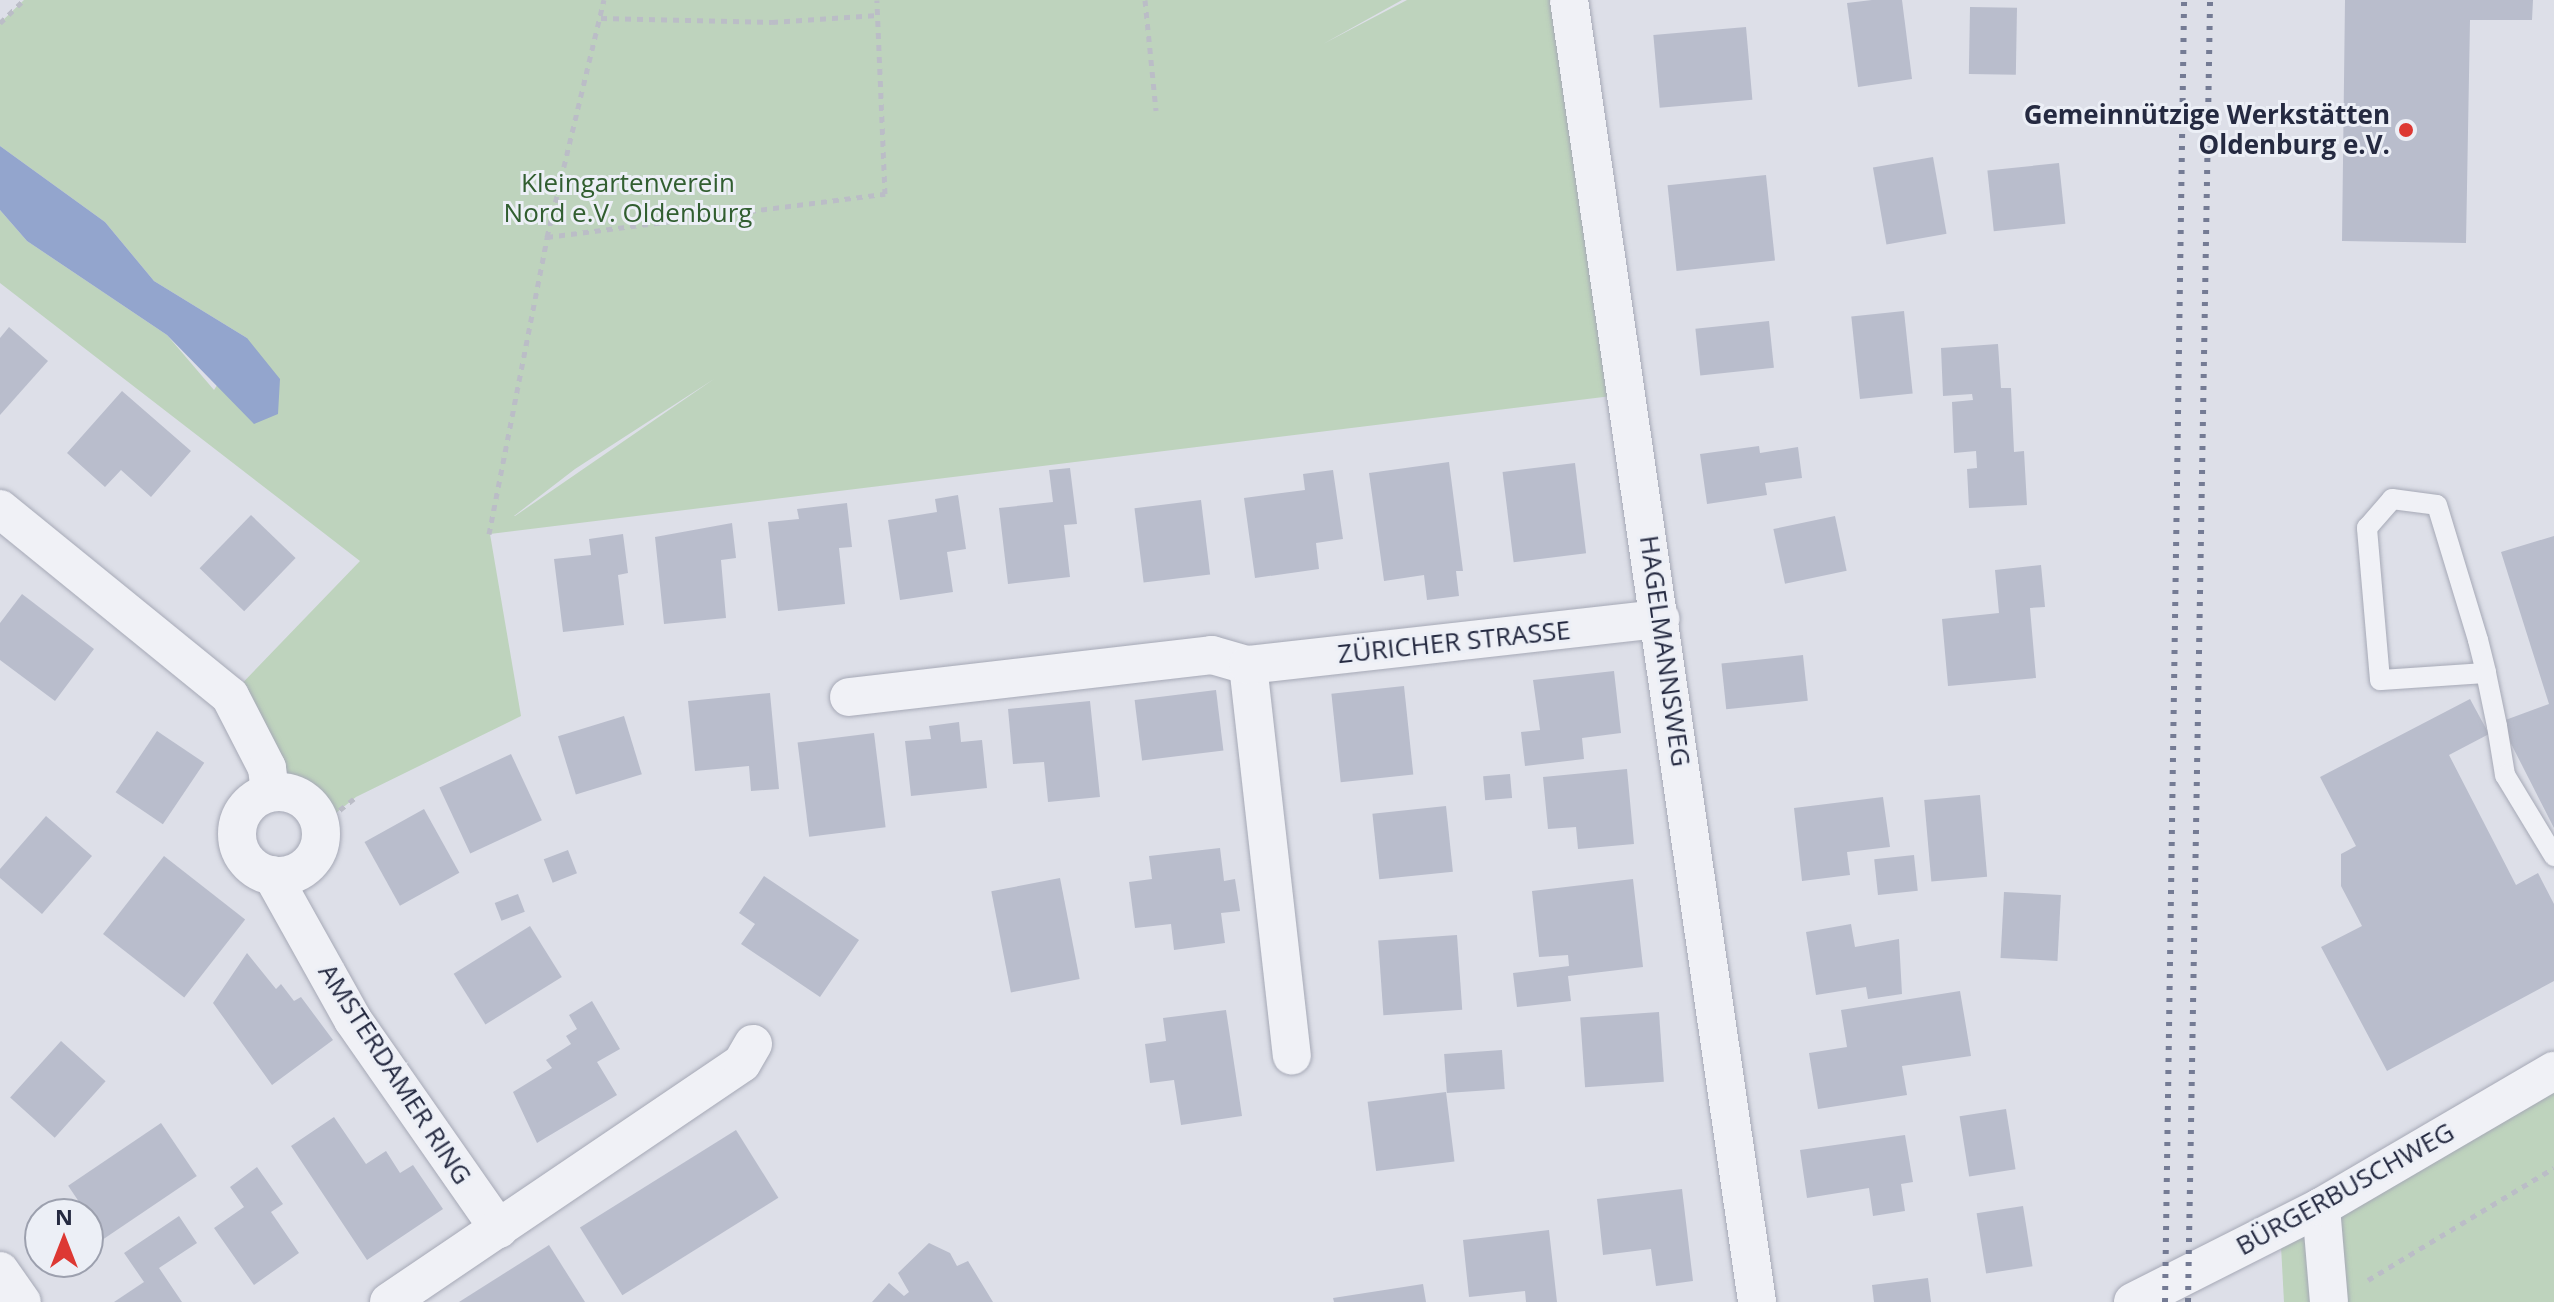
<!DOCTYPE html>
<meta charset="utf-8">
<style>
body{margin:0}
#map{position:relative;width:2554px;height:1302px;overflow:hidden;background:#dddfe8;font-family:"Open Sans",sans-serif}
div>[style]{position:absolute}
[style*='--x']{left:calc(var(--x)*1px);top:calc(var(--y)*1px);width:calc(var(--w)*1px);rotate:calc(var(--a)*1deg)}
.green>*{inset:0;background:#bed3bd}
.water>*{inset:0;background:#93a5cd}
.building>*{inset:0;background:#b9bdcc;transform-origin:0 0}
.path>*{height:5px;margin-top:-2.5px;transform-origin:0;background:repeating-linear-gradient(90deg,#bbbdc7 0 6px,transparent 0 12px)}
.roads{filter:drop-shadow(0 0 2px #a6a9b6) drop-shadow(0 0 2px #a6a9b6)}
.lane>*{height:20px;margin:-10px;padding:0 10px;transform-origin:10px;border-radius:10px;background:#f0f1f6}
.street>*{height:38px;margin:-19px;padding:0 19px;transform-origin:19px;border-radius:19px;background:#f0f1f6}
.street>.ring{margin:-19px;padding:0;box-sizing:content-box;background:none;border:38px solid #f0f1f6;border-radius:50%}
.rail>*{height:6px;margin-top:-3px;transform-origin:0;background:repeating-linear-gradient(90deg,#747b94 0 4px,transparent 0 12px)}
.dots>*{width:22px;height:22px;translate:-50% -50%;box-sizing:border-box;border:4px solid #eceff6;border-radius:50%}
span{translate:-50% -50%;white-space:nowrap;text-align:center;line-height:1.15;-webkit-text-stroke:6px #eceff6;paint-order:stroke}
.poi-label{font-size:26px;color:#252a41;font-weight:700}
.right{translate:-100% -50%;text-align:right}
.park-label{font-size:26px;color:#315e30}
.street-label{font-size:26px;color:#252a41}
.north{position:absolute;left:24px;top:1198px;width:80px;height:80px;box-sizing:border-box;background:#eceff6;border:2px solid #9ca0ae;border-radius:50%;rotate:0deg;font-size:22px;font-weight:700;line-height:32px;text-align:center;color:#252a41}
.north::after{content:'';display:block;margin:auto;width:28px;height:36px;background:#dd3833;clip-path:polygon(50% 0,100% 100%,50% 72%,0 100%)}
</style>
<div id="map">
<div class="green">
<i style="clip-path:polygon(evenodd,24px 0,1402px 0,1323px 44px,1407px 0,1569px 0,1628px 394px,490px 534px,521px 716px,356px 797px,321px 825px,308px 802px,283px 791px,230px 696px,360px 561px,0 283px,0 210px,27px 241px,167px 335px,214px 390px,247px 338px,154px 281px,105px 222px,0 146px,0 23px,24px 0,714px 379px,515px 516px,514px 516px,575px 469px,714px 379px)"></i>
<i style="clip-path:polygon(2554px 1083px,2554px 1302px,2284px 1302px,2281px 1246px)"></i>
</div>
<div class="water">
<i style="clip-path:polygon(0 146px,105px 222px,154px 281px,247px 338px,280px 379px,278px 414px,254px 424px,167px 335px,27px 241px,0 210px)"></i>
</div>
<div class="building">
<i style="clip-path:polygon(1872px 0,1902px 0,1912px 79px,1858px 87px,1847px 3px)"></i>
<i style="clip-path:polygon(2345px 0,2533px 0,2532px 20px,2470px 20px,2466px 243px,2342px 241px)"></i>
<i style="left:1970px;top:7px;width:47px;height:67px;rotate:1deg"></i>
<i style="left:1746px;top:27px;width:73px;height:93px;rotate:85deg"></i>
<i style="left:1933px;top:157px;width:78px;height:61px;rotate:80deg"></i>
<i style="left:2059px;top:163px;width:61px;height:72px;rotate:84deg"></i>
<i style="left:1766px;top:175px;width:86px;height:99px;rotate:84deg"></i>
<i style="left:1904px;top:311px;width:83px;height:53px;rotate:84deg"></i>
<i style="left:1769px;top:321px;width:47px;height:74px;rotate:84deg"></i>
<i style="clip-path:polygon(9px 327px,48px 361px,0 415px,0 338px)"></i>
<i style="clip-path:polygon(1998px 344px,2001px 388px,2011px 388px,2014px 452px,2024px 451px,2027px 505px,1969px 508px,1967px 469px,1977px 468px,1976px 451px,1954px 453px,1952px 402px,1973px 400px,1972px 394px,1943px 396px,1941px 348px)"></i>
<i style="clip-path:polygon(122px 391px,191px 451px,151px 497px,121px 470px,105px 487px,67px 453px)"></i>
<i style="clip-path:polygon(1759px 446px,1760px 453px,1798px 447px,1802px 478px,1765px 483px,1767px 495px,1707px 504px,1700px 454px)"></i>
<i style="clip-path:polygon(1449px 462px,1463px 571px,1456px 571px,1459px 596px,1427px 600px,1424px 575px,1384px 581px,1369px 473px)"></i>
<i style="left:1575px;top:463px;width:91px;height:73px;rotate:83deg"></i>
<i style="clip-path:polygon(1070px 468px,1077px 524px,1064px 525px,1070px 577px,1008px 584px,999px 508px,1053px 502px,1049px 470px)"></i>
<i style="clip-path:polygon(1333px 470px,1343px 539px,1316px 543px,1319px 569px,1255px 578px,1244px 498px,1305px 490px,1303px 474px)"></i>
<i style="clip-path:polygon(958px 495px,966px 549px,947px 552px,953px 592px,900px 600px,888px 520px,937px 512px,935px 499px)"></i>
<i style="left:1201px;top:500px;width:75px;height:67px;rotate:83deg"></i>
<i style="clip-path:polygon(847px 503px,852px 547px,839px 548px,845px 604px,778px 611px,768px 522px,799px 519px,797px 509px)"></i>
<i style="left:251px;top:515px;width:62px;height:74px;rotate:44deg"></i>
<i style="left:1835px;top:516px;width:56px;height:63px;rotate:78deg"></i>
<i style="clip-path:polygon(732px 523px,736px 558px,721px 560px,726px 618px,664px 624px,655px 537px)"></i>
<i style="clip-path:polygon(623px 534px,628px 573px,618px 575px,624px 625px,563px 632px,554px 559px,591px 555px,589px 539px)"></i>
<i style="clip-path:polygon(2554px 536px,2554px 828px,2500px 722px,2549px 704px,2501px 552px)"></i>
<i style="clip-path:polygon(2041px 565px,2045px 607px,2030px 608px,2036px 678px,1948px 686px,1942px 619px,1999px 613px,1995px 570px)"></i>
<i style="clip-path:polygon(22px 594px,94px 649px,55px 701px,0 660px,0 623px)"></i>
<i style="left:1803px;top:655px;width:46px;height:82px;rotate:84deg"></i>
<i style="clip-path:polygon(1614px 671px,1621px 733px,1582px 738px,1584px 759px,1525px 766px,1521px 732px,1540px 730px,1533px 680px)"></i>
<i style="left:1404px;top:686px;width:89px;height:73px;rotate:84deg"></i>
<i style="left:1216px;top:690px;width:61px;height:82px;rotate:83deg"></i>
<i style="clip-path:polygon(770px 693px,779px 789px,751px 791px,749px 766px,695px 771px,688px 701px)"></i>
<i style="clip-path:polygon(2470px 699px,2489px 734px,2449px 755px,2516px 885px,2538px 873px,2554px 904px,2554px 981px,2387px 1071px,2321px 947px,2362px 926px,2341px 886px,2341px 854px,2356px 846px,2320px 777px)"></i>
<i style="clip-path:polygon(1090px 701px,1100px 797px,1048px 802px,1044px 762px,1013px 764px,1008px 709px)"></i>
<i style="left:624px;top:716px;width:61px;height:69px;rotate:73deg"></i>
<i style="clip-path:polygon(959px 722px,961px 742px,982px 740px,987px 788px,911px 796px,905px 741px,931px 739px,929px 726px)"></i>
<i style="left:157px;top:731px;width:57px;height:74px;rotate:34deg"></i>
<i style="left:874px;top:733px;width:95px;height:77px;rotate:83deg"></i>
<i style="left:511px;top:754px;width:73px;height:79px;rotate:65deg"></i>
<i style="clip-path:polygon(1627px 769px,1634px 844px,1578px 849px,1576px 827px,1548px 829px,1543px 777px)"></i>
<i style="left:1510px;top:774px;width:24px;height:27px;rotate:85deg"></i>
<i style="left:1980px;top:795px;width:82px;height:56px;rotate:85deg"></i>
<i style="clip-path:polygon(1883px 797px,1890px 847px,1847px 852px,1850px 875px,1802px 881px,1794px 808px)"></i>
<i style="left:1446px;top:806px;width:66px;height:74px;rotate:84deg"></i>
<i style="left:424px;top:809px;width:73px;height:68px;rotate:61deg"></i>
<i style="clip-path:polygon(46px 816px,92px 856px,42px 914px,0 878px,0 869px)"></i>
<i style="clip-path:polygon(1220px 848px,1224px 881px,1235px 879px,1240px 911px,1221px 913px,1225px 943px,1174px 950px,1171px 924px,1135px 928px,1129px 882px,1152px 879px,1149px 856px)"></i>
<i style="left:568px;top:850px;width:25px;height:26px;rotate:69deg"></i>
<i style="left:1914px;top:855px;width:36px;height:40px;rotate:84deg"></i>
<i style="left:164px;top:856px;width:103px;height:99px;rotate:38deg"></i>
<i style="clip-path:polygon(764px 876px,859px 940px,820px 997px,741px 944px,755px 924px,739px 913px)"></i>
<i style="left:1060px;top:878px;width:103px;height:70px;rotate:79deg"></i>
<i style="clip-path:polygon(1633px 879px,1643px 967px,1568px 976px,1571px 1001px,1517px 1007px,1513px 973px,1569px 966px,1568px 955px,1539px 957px,1532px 891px)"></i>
<i style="left:2004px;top:892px;width:57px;height:66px;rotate:3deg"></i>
<i style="left:518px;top:894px;width:19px;height:25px;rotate:69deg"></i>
<i style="clip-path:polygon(1851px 924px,1855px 947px,1899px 939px,1902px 994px,1868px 999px,1866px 987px,1816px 995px,1806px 932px)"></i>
<i style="left:530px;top:926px;width:60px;height:90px;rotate:58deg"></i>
<i style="left:1457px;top:935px;width:75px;height:79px;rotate:86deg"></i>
<i style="clip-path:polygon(247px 953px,276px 989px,281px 984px,294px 1001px,301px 997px,333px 1040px,272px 1085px,213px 1003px)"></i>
<i style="clip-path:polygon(1960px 991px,1971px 1056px,1902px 1066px,1907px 1095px,1818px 1109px,1809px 1053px,1847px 1047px,1841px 1010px)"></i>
<i style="clip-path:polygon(592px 1001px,620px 1049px,597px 1062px,617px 1095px,537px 1143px,513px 1092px,552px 1068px,546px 1060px,571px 1044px,566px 1036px,577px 1029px,569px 1015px)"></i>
<i style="clip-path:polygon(1226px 1010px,1242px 1116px,1181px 1125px,1174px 1080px,1150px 1083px,1145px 1044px,1166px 1041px,1163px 1018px)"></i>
<i style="left:1659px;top:1012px;width:70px;height:79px;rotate:86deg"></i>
<i style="left:61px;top:1041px;width:60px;height:76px;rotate:42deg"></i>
<i style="left:1502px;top:1050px;width:39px;height:58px;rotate:86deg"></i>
<i style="left:1446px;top:1092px;width:70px;height:79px;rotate:83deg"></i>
<i style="left:2006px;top:1109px;width:61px;height:47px;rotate:81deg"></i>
<i style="clip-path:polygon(334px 1117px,366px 1164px,386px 1151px,400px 1173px,413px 1165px,443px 1209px,367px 1260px,291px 1146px)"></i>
<i style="left:161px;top:1123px;width:64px;height:112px;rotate:56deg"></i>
<i style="left:736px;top:1130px;width:80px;height:184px;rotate:58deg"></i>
<i style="clip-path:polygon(1905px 1135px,1913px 1182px,1901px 1184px,1905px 1211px,1873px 1216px,1869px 1188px,1807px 1198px,1800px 1150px)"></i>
<i style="clip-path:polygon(257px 1167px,283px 1204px,271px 1212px,299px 1253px,254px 1285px,214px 1228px,244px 1207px,230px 1187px)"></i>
<i style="clip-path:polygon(1682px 1189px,1693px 1281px,1656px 1286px,1651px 1249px,1603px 1255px,1597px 1199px)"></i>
<i style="left:2023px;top:1206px;width:61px;height:47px;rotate:81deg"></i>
<i style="clip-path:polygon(179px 1216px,197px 1243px,159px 1268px,182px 1302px,114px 1302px,144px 1282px,124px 1253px)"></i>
<i style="clip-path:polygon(1549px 1230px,1557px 1302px,1526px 1302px,1525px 1291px,1469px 1297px,1463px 1240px)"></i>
<i style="clip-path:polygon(929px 1243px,950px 1253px,957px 1266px,968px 1261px,993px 1302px,872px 1302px,889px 1283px,904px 1296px,909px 1292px,898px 1273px)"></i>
<i style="clip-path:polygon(549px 1245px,585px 1302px,459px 1302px)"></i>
<i style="clip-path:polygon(1928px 1278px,1931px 1302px,1874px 1302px,1872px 1285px)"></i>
<i style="clip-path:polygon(1423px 1284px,1426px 1302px,1334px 1302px,1333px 1298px)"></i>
</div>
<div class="path">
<i style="--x:1145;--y:0;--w:111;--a:84.3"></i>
<i style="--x:601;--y:18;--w:171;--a:1.3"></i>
<i style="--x:772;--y:22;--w:106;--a:-3.8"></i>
<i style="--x:0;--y:23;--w:33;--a:-44"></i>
<i style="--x:547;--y:237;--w:341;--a:-7.3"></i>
<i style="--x:885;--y:194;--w:194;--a:-92.4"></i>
<i style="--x:489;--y:534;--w:303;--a:-78.9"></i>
<i style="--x:547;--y:237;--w:244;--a:-76.5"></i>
<i style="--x:321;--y:825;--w:45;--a:-38.7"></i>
<i style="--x:2368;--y:1280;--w:217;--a:-31.1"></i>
</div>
<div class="roads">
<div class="lane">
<i style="--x:2486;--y:673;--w:106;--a:176.2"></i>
<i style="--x:2380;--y:680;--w:153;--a:-94.9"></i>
<i style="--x:2367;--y:528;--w:38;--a:-49"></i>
<i style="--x:2392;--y:499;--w:45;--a:7.6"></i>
<i style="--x:2437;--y:505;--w:141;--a:73.1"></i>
<i style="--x:2478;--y:640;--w:34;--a:76"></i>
<i style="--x:2486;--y:673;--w:54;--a:78.3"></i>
<i style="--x:2497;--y:726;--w:50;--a:80.7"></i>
<i style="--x:2505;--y:775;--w:95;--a:58.8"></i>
</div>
<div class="street">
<i style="--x:1569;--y:0;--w:1316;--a:81.78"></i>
<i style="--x:0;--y:509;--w:296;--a:39.1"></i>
<i style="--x:230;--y:696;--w:81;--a:62.8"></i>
<i style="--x:267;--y:768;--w:24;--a:83"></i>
<i style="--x:1248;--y:665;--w:393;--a:83.6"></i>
<i style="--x:849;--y:697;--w:365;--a:-6.6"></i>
<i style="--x:1212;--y:655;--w:37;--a:16"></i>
<i style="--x:1248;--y:665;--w:415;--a:-6.4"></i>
<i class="ring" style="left:237px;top:792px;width:46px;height:46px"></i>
<i style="--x:272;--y:875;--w:166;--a:60.8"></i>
<i style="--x:353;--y:1020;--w:255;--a:55.1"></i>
<i style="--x:2321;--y:1207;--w:95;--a:85.2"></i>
<i style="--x:0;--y:1271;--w:38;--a:55"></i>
<i style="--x:389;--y:1302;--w:426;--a:-34.1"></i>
<i style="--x:742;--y:1063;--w:22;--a:-60"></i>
<i style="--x:2133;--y:1302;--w:211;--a:-26.8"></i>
<i style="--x:2321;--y:1207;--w:270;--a:-30.3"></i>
</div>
</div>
<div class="rail">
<i style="--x:2165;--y:1302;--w:1302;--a:-89.16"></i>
<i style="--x:2188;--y:1302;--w:1302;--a:-89.03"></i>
</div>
<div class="dots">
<i style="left:2406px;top:130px;background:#dd3833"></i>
</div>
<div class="poi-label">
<span class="right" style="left:2390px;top:130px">Gemeinnützige Werkstätten<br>Oldenburg e.V.</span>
</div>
<div class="park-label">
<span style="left:628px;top:198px">Kleingartenverein<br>Nord e.V. Oldenburg</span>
</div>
<div class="street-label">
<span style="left:1454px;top:642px;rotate:-6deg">ZÜRICHER STRASSE</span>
<span style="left:1665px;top:651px;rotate:82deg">HAGELMANNSWEG</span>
<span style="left:395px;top:1074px;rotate:57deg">AMSTERDAMER RING</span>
<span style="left:2345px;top:1189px;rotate:-29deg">BÜRGERBUSCHWEG</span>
</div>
<div class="north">N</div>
</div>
